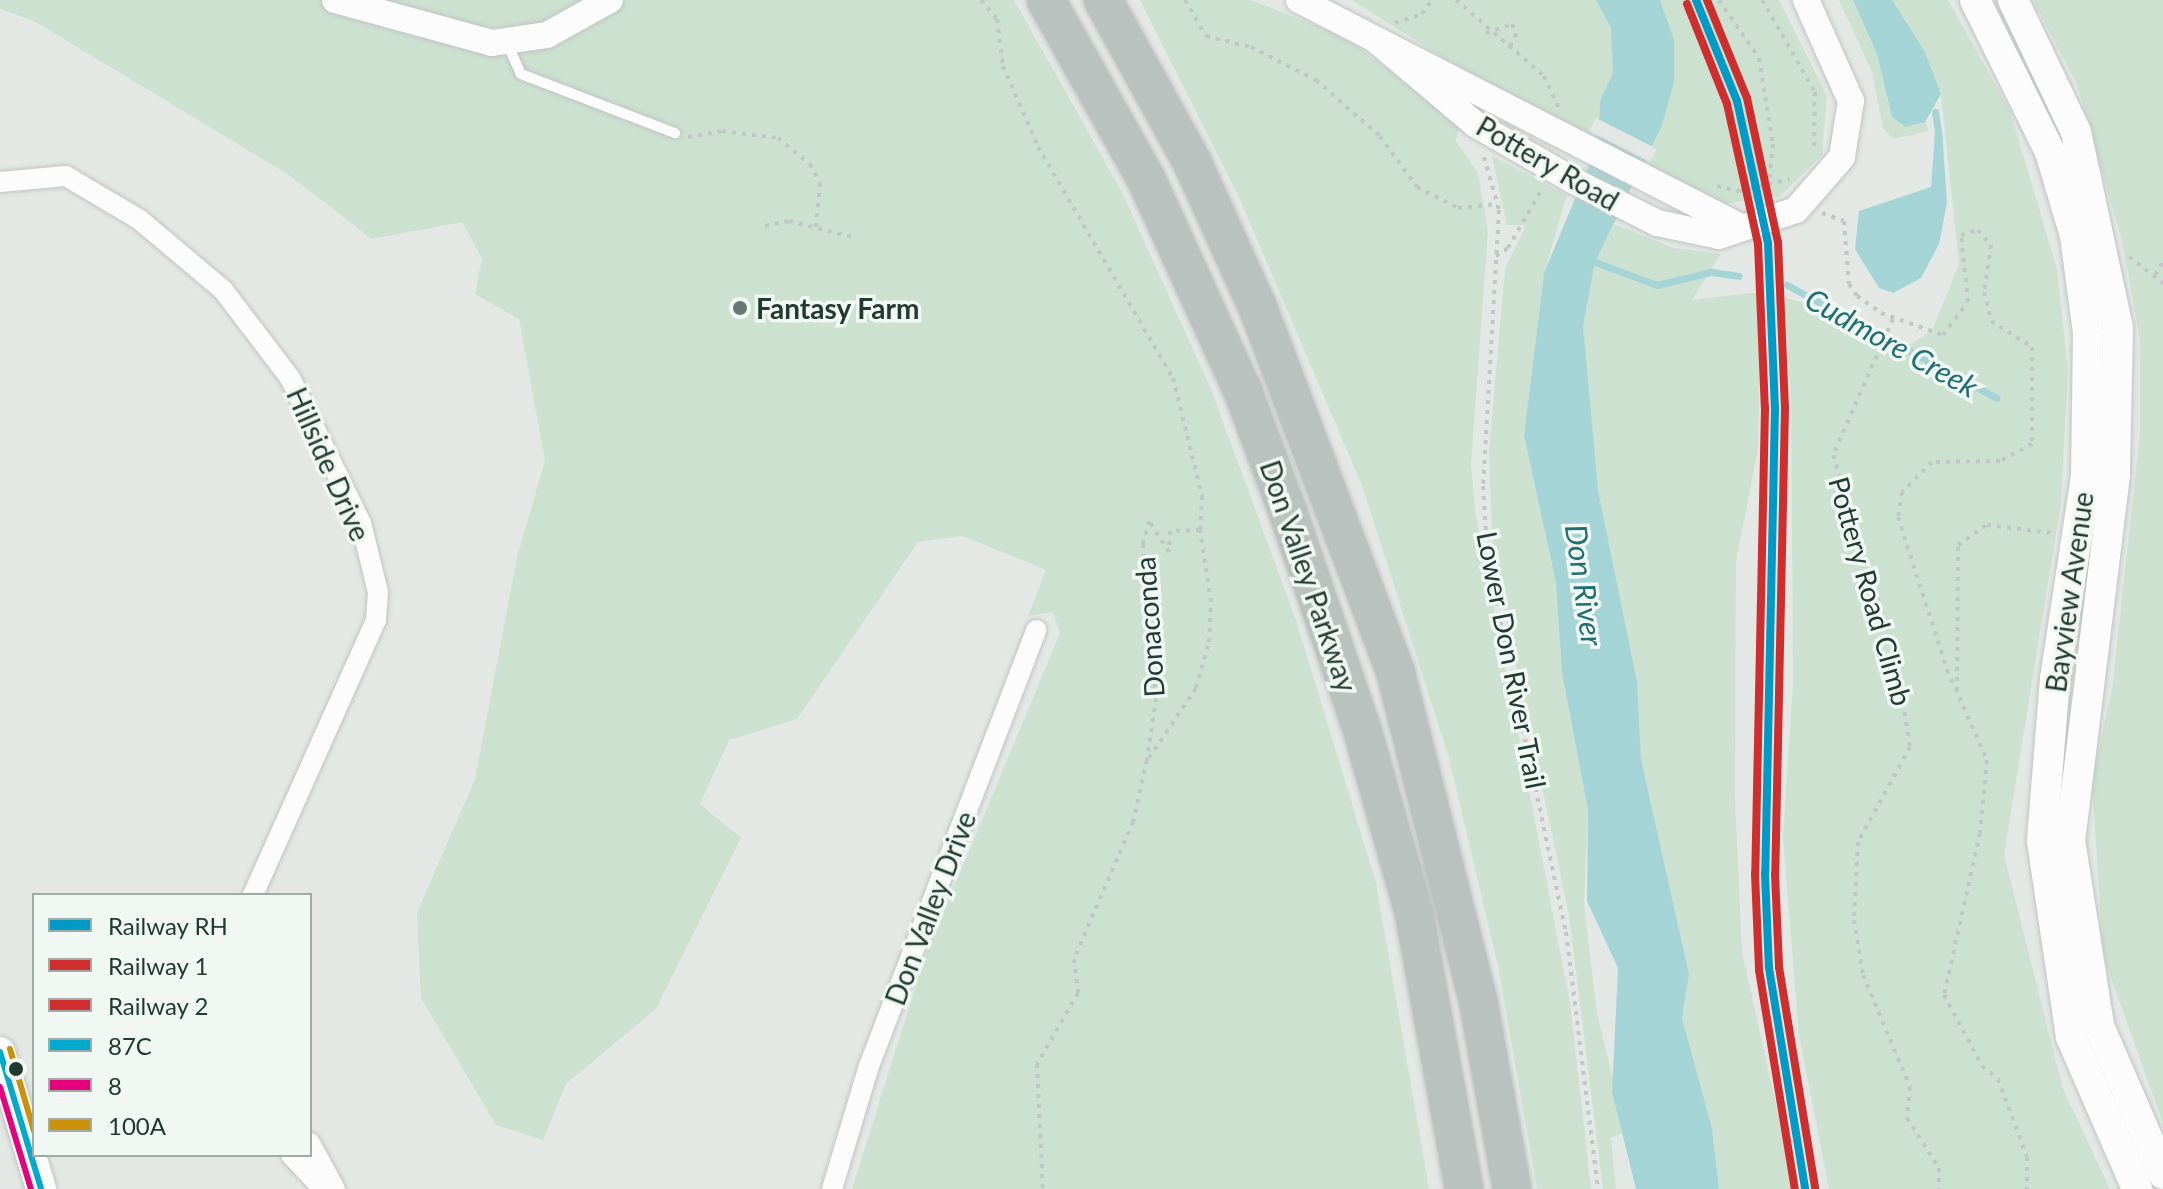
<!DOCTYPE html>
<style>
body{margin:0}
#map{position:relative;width:2163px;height:1189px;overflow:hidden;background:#e3e8e5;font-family:Lato,sans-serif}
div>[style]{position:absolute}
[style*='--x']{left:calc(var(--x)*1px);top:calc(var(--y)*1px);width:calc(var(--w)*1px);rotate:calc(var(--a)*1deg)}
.green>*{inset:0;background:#cce1d0}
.water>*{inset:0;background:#a5d4d6}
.pier>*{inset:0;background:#e3e8e5;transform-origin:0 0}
.stream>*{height:7px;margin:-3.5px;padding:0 3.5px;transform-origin:3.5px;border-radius:3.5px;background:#a5d4d6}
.path>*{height:4px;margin-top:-2px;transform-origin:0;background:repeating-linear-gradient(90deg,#c0c8c4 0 4px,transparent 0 10px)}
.roads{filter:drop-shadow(0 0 2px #c0c5c2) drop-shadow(0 0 2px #c0c5c2)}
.service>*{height:10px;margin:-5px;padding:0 5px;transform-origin:5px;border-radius:5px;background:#fbfcfb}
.minor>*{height:20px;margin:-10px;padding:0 10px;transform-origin:10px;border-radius:10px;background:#fbfcfb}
.tertiary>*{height:26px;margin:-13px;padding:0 13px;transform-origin:13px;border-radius:13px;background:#fbfcfb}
.secondary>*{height:30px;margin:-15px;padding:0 15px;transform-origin:15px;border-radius:15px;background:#fbfcfb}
.motorway>*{height:38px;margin:-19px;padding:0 19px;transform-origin:19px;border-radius:19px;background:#b9c2bf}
.bus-1>*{height:6px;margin:-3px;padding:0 3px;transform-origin:3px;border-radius:3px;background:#00a9ce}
.bus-2>*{height:6px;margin:-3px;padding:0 3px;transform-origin:3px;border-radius:3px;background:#e5007d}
.bus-3>*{height:6px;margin:-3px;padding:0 3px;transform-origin:3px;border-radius:3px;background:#cc910a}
.rail-1>*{height:8px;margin:-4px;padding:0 4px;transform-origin:4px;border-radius:4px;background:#009ac7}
.rail-2>*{height:8px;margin:-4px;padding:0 4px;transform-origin:4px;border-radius:4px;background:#cf2e2f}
.rail-3>*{height:8px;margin:-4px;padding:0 4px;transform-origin:4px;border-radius:4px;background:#cf2e2f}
.dots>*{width:22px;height:22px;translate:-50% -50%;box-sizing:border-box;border:4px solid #f1f7f3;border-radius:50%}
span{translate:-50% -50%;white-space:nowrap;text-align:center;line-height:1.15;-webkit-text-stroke:7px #f1f7f3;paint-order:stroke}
.street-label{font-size:28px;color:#223b31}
.poi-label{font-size:28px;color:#223b31;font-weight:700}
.left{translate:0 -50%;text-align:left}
.water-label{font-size:30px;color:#1e6f74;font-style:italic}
.legend{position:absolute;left:32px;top:893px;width:280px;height:264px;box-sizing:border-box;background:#f1f7f3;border:2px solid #9eaca5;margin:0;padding:10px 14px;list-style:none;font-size:24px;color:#223b31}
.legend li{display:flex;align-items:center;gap:16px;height:40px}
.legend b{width:40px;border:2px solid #9eaca5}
</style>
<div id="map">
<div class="green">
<i style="clip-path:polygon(0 0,1014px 0,1122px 192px,1211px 389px,1296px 620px,1376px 883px,1429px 1189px,852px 1189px,925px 957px,1060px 633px,1053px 612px,1028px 616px,1046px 570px,963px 536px,918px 542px,797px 719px,729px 740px,700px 804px,741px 838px,656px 1009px,566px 1084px,543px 1140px,496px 1125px,421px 998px,417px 913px,475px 779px,517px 557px,545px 461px,519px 319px,475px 294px,482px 258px,462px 222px,372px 239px,289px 175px,34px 21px,0 9px)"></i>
<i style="clip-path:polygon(1140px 0,1251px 0,1345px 37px,1460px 124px,1456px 141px,1478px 173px,1488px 231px,1471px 464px,1475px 510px,1570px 1003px,1591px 1189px,1537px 1189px,1499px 971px,1449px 758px,1363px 488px,1238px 195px)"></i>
<i style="clip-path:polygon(1351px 0,1779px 0,1827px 96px,1822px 155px,1780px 196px,1724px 204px,1537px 116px)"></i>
<i style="clip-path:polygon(1839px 0,1853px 0,1877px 54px,1892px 117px,1913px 126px,1925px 122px,1929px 131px,1893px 139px,1883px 128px,1872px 72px)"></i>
<i style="clip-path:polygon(1892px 0,1948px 0,2010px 111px,2057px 269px,2068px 369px,2061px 503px,2004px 855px,2063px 1089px,2110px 1189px,1829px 1189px,1799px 1035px,1783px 838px,1793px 684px,1791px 394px,1783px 297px,1855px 317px,1911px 344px,1932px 331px,1959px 264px,1941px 94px)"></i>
<i style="clip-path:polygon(2033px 0,2163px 0,2163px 1123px,2103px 956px,2092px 781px,2112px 689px,2140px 433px,2140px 340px,2123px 245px,2077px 84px)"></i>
<i style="clip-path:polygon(1492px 156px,1567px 195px,1544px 273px,1524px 435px,1556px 583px,1562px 673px,1588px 810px,1584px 904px,1597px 1014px,1626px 1131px,1611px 1138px,1616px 1189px,1603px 1189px,1569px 915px,1493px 555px,1489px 452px,1505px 269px,1526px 225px,1507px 225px)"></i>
<i style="clip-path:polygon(1614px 224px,1674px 248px,1721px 254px,1692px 300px,1761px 292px,1758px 450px,1736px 561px,1735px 799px,1742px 952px,1795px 1189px,1719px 1189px,1712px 1128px,1682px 1018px,1689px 974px,1641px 759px,1637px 682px,1598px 490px,1586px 382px,1583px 326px,1595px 262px)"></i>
</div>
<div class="water">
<i style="clip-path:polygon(1596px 0,1660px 0,1674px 40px,1674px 82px,1662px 125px,1595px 262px,1583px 326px,1598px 490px,1637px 682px,1641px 759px,1689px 974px,1682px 1018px,1712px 1128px,1719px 1189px,1636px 1189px,1612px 1092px,1618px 968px,1587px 901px,1588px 810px,1562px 673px,1556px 583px,1524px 435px,1544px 273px,1599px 141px,1600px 101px,1613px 73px,1611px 28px)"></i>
<i style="clip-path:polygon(1853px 0,1892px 0,1925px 52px,1941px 94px,1925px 122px,1906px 127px,1892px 117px,1877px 54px)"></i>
<i style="clip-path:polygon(1942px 130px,1947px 203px,1939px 244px,1921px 278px,1893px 293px,1879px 288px,1855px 249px,1859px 211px,1931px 187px,1935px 133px)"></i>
</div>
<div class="pier">
<i style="left:1596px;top:118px;width:68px;height:15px;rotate:27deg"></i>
</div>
<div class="stream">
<i style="--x:1935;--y:112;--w:20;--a:81"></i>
<i style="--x:1595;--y:262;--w:66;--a:20.4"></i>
<i style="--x:1657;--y:285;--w:56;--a:-13.5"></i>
<i style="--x:1711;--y:272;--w:28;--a:8"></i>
<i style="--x:1787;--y:285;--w:238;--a:28.3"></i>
</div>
<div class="path">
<i style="--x:981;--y:0;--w:25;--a:50"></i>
<i style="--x:997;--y:19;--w:47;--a:82.7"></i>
<i style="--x:1003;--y:66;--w:88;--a:66.6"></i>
<i style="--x:1038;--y:147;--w:268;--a:59.7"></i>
<i style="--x:1173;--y:378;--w:122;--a:76.2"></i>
<i style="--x:1202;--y:496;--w:34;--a:93"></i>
<i style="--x:1200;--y:530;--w:30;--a:178"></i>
<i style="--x:1170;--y:531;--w:21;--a:93"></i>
<i style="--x:1169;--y:552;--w:37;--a:-123"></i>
<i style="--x:1149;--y:521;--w:24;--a:105"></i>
<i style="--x:1143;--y:544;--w:155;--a:85.2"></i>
<i style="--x:1156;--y:698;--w:63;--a:98.3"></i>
<i style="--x:1147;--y:760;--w:64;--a:102.7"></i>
<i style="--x:1133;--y:822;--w:149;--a:113.3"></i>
<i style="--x:1074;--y:959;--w:34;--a:83"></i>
<i style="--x:1078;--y:993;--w:82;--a:120"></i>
<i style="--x:1037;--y:1064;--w:125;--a:87.3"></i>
<i style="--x:1185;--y:0;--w:42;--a:59.7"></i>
<i style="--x:1206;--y:36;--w:46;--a:13.7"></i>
<i style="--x:1251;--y:47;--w:73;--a:26.9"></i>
<i style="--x:1316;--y:80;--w:85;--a:41.2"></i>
<i style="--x:1380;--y:136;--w:63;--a:54"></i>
<i style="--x:1417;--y:187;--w:46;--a:27.1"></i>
<i style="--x:1458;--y:208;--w:40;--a:-5.7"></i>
<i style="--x:1456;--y:0;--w:116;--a:40.8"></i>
<i style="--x:1544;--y:76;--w:35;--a:65"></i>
<i style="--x:1719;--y:0;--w:70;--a:55.4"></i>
<i style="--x:1759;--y:58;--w:87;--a:80.8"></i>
<i style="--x:1773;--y:144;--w:41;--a:95.6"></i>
<i style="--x:1762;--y:0;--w:106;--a:60.1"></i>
<i style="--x:1815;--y:92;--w:60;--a:91"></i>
<i style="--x:1395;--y:23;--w:28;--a:-18"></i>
<i style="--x:1422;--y:14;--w:17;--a:-54"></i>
<i style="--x:1486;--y:33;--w:28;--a:-19"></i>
<i style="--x:1512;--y:24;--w:11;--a:68"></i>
<i style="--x:1516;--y:34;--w:18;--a:117"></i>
<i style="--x:688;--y:137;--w:35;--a:-10"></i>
<i style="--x:722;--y:131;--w:56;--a:7.1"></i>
<i style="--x:778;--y:138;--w:41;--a:39.1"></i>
<i style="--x:810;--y:164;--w:21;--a:62"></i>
<i style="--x:820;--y:183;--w:44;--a:95.2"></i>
<i style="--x:1484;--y:157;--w:55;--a:74.2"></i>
<i style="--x:1499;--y:210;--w:276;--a:93.3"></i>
<i style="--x:1483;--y:486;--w:77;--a:86.3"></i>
<i style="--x:1488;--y:563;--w:377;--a:78.1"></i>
<i style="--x:1566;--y:932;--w:259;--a:82.9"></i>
<i style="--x:1717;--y:186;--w:23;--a:13"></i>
<i style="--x:1739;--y:191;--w:52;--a:-13.2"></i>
<i style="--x:1822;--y:213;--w:23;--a:20"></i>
<i style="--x:1844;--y:221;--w:63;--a:85.5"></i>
<i style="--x:1849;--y:284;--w:14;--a:56"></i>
<i style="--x:1857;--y:296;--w:29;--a:35"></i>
<i style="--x:1881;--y:313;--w:66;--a:19.5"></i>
<i style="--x:1943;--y:335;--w:41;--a:-52.9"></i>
<i style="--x:1968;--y:302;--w:67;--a:-96"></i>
<i style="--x:1961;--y:235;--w:18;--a:-16"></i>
<i style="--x:1978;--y:230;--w:20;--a:49"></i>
<i style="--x:1991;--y:245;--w:48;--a:98.5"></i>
<i style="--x:1984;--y:292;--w:30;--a:76"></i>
<i style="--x:1991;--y:321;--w:49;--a:32.4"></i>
<i style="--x:2032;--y:347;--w:97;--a:90"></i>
<i style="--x:2032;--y:444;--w:36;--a:152"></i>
<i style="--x:2000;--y:461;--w:68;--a:179.2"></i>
<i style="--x:1932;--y:462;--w:42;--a:135"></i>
<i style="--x:1902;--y:492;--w:25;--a:99"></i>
<i style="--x:1898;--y:517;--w:161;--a:72.2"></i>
<i style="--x:1947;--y:670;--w:98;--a:66"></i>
<i style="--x:1987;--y:760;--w:73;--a:95.5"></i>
<i style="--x:1980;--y:833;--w:166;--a:102.5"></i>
<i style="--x:1944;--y:995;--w:81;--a:61.8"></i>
<i style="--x:1982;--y:1066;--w:21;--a:39"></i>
<i style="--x:1998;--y:1079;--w:83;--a:69.6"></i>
<i style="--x:2027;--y:1157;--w:32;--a:90"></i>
<i style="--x:765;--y:226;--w:25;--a:-12"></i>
<i style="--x:789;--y:221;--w:68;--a:14.4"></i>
<i style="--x:1496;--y:256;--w:14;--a:-34"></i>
<i style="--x:1508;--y:248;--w:68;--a:-60"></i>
<i style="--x:2129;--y:257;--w:43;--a:37.4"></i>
<i style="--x:2155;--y:275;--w:15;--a:-58"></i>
<i style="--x:1893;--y:319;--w:149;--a:113.8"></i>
<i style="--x:1833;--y:455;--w:207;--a:72.6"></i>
<i style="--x:1895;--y:653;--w:95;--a:80.9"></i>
<i style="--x:1910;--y:747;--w:108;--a:118.7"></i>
<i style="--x:1858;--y:842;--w:78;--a:92.9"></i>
<i style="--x:1854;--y:920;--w:56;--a:80.7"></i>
<i style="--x:1863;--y:975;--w:121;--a:67.2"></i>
<i style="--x:1910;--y:1087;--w:31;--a:96"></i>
<i style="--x:1907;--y:1118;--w:59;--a:57.4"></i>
<i style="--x:1939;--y:1168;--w:21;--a:90"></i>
<i style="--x:1957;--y:691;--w:146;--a:-89.6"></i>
<i style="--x:1958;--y:545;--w:35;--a:-35"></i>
<i style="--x:1987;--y:525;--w:66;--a:6.9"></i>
<i style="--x:1149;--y:758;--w:84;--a:-56.1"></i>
<i style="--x:1196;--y:688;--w:48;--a:-74.2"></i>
<i style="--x:1209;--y:642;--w:40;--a:-87.1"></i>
<i style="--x:1211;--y:602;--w:73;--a:-98.7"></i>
</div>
<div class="roads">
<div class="service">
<i style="--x:507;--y:43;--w:34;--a:66"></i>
<i style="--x:521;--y:74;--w:165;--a:21"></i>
</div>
<div class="minor">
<i style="--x:0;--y:182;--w:66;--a:-5.2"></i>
<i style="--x:66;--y:176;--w:86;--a:30.7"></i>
<i style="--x:140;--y:220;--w:109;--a:40.1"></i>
<i style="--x:223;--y:290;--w:111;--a:52.7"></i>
<i style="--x:290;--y:378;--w:161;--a:63.9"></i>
<i style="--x:361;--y:523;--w:71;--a:76.2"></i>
<i style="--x:378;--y:592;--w:28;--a:94"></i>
<i style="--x:376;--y:620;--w:301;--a:114.1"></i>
<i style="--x:310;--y:1143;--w:52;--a:61.5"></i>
<i style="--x:291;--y:1155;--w:47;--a:46.7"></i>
<i style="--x:832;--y:1189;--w:128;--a:-73.3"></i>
<i style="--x:869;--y:1066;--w:467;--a:-69"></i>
</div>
<div class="tertiary">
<i style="--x:335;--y:0;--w:163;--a:15.3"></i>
<i style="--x:492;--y:43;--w:56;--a:-8.3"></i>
<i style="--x:547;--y:35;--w:72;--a:-29.1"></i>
<i style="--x:1299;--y:0;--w:498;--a:27.2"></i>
<i style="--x:1376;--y:40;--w:130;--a:40.3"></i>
<i style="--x:1475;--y:124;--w:114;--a:29.9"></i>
<i style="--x:1574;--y:181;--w:93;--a:26.8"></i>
<i style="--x:1657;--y:223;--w:63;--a:11.8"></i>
<i style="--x:1719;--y:236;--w:81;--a:-18.7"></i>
<i style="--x:1796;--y:210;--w:70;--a:-49"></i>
<i style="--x:1842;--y:157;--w:57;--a:-80.9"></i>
<i style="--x:1851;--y:101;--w:111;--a:-114"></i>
</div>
<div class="secondary">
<i style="--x:1975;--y:0;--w:169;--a:63.7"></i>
<i style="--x:2050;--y:152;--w:88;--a:73.4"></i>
<i style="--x:2075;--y:236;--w:98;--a:82.4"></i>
<i style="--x:2088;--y:333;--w:143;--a:90.8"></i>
<i style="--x:2086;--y:476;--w:204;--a:98.7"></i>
<i style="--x:2055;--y:678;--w:164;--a:94.6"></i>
<i style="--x:2042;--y:841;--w:198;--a:81.6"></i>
<i style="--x:2071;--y:1037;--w:166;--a:66.5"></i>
<i style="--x:2013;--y:0;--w:146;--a:64.5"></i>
<i style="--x:2076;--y:132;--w:200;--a:77.9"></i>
<i style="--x:2118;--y:328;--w:147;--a:91.2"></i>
<i style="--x:2115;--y:475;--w:368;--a:97"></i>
<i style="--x:2070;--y:840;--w:188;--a:81.1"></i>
<i style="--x:2099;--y:1026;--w:161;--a:66.6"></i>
<i style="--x:0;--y:1052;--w:143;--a:73.3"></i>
</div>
<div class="motorway">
<i style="--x:1046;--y:0;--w:207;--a:60.8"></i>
<i style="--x:1147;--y:181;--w:229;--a:65.5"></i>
<i style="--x:1242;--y:389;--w:131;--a:69.5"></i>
<i style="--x:1288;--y:512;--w:229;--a:71.2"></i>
<i style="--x:1362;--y:729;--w:191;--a:74.2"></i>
<i style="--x:1414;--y:913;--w:280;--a:79.7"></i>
<i style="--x:1103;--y:0;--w:185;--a:61.2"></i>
<i style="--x:1192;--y:162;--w:160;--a:65.7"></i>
<i style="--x:1258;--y:308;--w:391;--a:69.3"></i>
<i style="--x:1396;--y:674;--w:336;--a:75.9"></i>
<i style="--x:1478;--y:1000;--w:192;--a:79.8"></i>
</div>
</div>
<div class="bus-1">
<i style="--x:0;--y:1052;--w:143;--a:73.3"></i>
</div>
<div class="bus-2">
<i style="--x:0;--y:1087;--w:107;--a:73.1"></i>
</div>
<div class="bus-3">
<i style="--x:10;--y:1049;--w:85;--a:73.7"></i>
</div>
<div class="rail-1">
<i style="--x:1696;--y:0;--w:109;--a:67.9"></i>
<i style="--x:1737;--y:101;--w:145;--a:77.7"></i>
<i style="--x:1768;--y:243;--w:165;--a:87.6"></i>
<i style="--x:1775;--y:408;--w:466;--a:91.2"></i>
<i style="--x:1765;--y:874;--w:94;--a:87.6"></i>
<i style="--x:1769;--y:968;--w:224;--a:80.7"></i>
</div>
<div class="rail-2">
<i style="--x:1687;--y:4;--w:108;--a:68.2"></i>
<i style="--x:1727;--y:104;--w:143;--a:77.5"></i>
<i style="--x:1758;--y:244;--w:164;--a:87.6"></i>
<i style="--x:1765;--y:408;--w:466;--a:91.2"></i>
<i style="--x:1755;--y:874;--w:96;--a:87.6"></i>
<i style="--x:1759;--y:970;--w:222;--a:80.7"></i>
</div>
<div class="rail-3">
<i style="--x:1707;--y:0;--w:106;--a:67.8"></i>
<i style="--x:1747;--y:98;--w:147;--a:77.9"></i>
<i style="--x:1778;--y:242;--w:166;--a:87.6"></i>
<i style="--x:1785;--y:408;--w:466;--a:91.2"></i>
<i style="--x:1775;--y:874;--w:93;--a:87.5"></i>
<i style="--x:1779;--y:967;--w:223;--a:80.7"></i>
</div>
<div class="dots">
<i style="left:740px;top:308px;background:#667870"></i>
<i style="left:16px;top:1069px;background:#223b31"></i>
</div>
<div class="street-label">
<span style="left:1548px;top:163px;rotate:30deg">Pottery Road</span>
<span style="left:329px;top:464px;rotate:66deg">Hillside Drive</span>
<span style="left:1309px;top:576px;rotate:71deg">Don Valley Parkway</span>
<span style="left:1871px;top:591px;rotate:74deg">Pottery Road Climb</span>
<span style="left:2069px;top:592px;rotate:-82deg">Bayview Avenue</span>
<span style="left:1149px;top:627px;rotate:-94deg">Donaconda</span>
<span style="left:1512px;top:660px;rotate:79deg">Lower Don River Trail</span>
<span style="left:930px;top:908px;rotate:-69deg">Don Valley Drive</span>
</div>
<div class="poi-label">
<span class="left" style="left:756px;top:308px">Fantasy Farm</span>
</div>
<div class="water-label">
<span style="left:1892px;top:342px;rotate:29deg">Cudmore Creek</span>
<span style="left:1585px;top:585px;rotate:82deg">Don River</span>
</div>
<ul class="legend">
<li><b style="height:10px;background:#009ac7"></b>Railway RH</li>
<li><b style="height:10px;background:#cf2e2f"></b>Railway 1</li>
<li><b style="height:10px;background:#cf2e2f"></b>Railway 2</li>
<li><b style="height:10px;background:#00a9ce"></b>87C</li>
<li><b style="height:10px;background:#e5007d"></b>8</li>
<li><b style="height:10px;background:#cc910a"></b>100A</li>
</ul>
</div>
